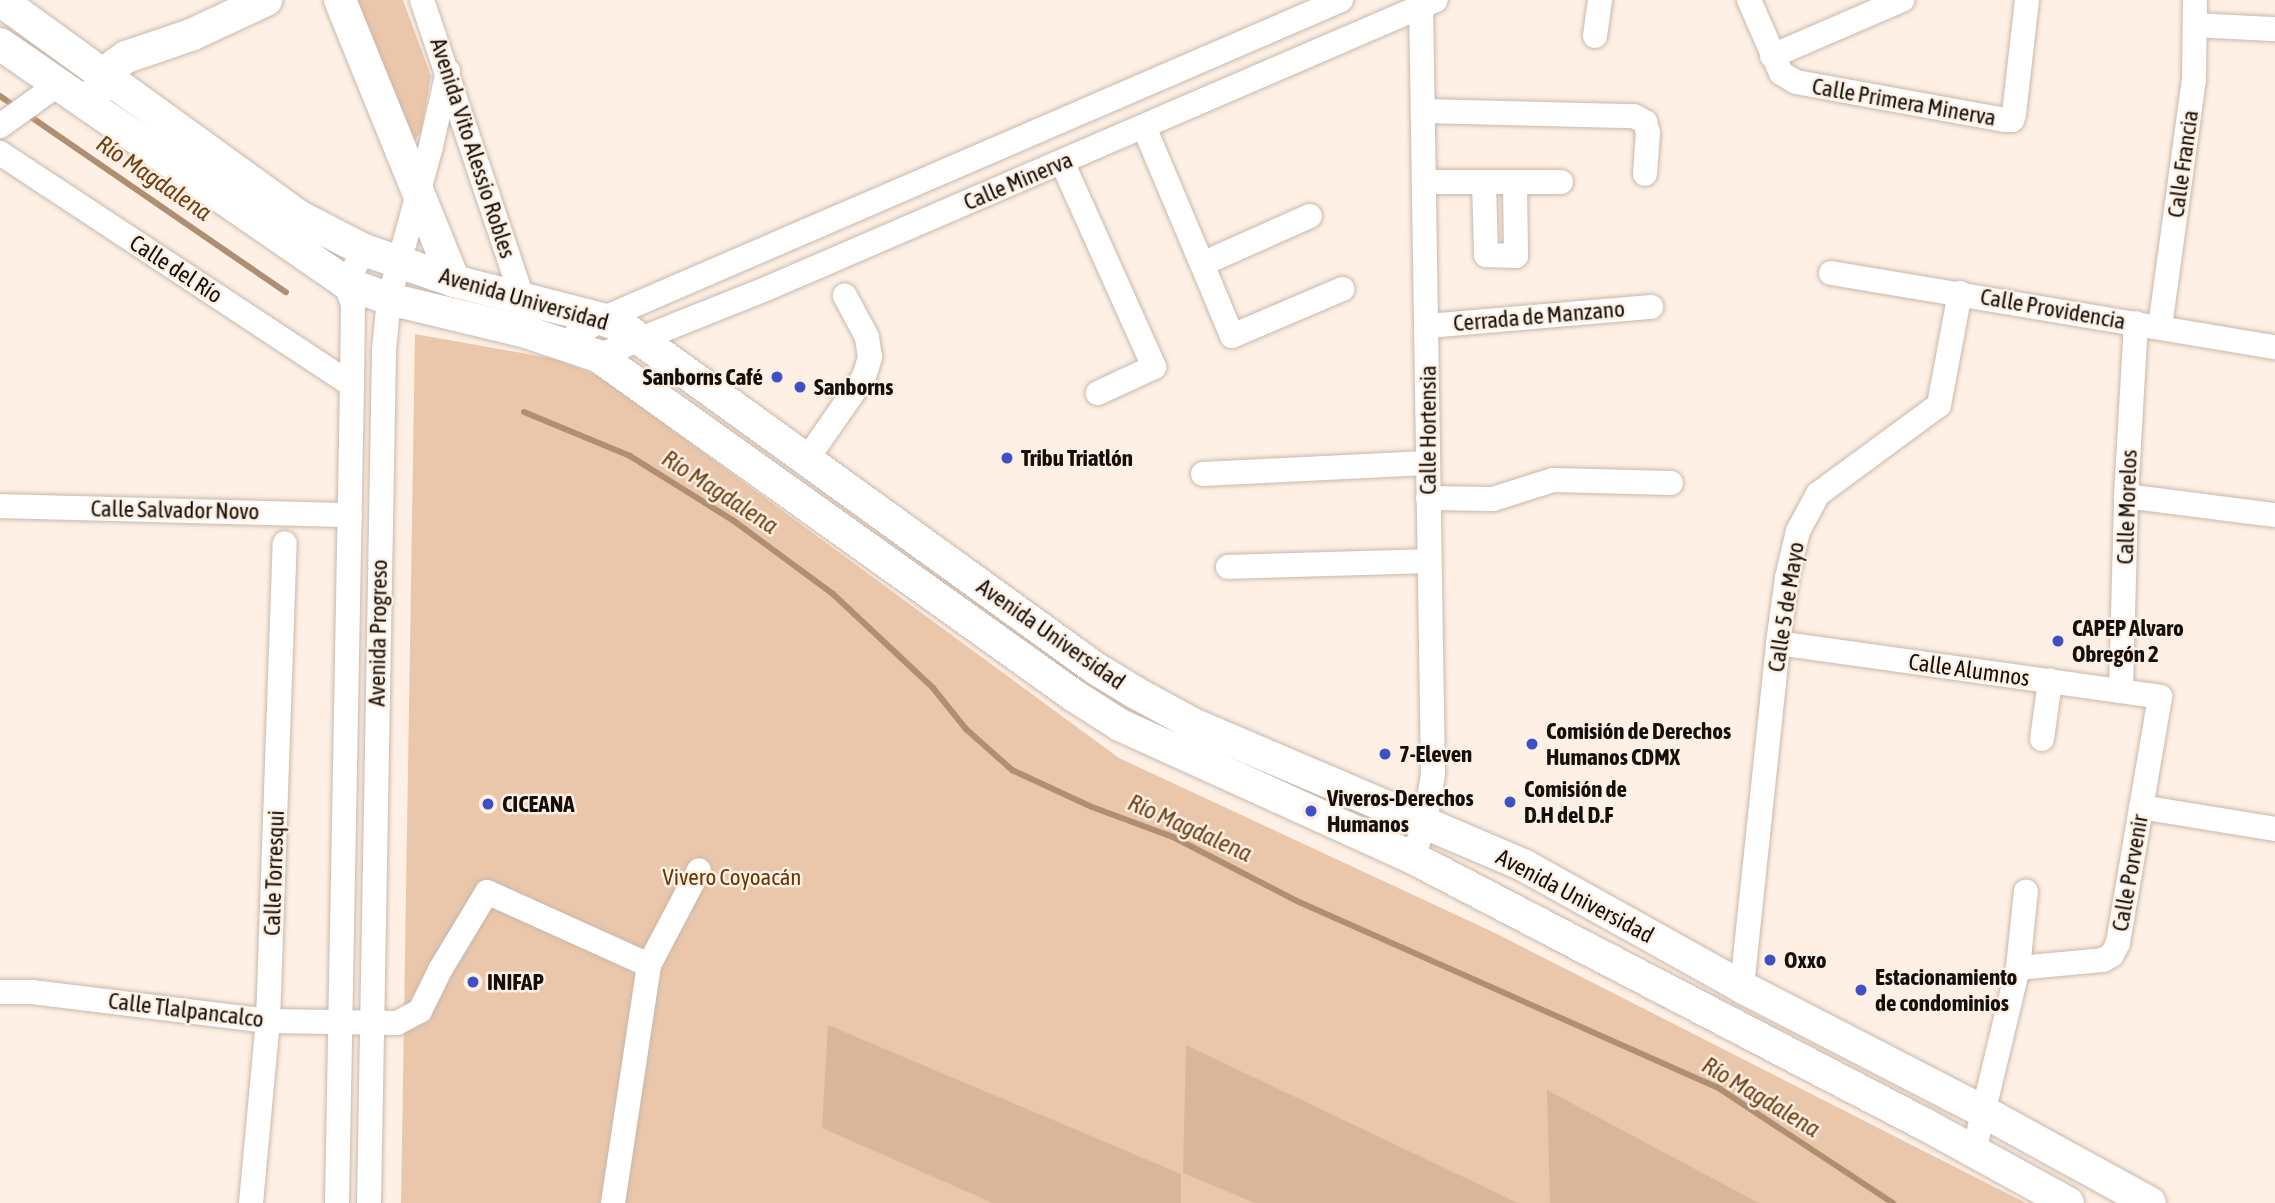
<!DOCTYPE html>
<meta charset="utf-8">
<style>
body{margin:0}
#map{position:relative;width:2275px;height:1203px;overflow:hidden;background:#fef0e5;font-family:"Asap Condensed",sans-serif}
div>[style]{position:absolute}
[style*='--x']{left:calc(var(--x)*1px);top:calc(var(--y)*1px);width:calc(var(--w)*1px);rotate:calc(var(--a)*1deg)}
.green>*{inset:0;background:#eac7ab}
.forest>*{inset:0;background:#d9b699}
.stream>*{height:6px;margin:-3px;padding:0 3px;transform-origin:3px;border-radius:3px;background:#b08e72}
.roads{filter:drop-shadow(0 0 2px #c9b8ab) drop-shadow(0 0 2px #c9b8ab)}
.minor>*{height:24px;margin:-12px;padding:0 12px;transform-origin:12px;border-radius:12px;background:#fff}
.major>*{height:32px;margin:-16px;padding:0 16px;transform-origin:16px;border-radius:16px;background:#fff}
.dots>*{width:19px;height:19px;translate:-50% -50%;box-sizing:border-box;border:4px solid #fef0e5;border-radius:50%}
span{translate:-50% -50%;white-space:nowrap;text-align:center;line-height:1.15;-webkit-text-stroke:5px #fef0e5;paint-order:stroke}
.street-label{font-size:23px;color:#140f0a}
.poi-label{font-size:23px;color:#140f0a;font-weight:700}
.right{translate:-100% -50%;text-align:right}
.left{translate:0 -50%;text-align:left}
.park-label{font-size:23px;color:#643704}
.water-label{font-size:24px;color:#6e4012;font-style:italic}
</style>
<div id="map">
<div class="green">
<i style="clip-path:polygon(353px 0,403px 0,431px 76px,421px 132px,408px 150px)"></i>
<i style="clip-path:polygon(415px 334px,555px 359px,599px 376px,1119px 758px,1495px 933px,2026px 1203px,401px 1203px)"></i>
</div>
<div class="forest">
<i style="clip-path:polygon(828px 1025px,1181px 1174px,1181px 1203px,993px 1203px,822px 1128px)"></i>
<i style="clip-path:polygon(1186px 1045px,1518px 1203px,1255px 1203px,1183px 1173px)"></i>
<i style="clip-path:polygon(1547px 1090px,1759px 1203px,1550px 1203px)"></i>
</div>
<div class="stream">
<i style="--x:0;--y:96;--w:19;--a:35"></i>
<i style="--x:28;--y:115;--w:313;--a:34.5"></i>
<i style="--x:524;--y:412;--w:115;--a:22.5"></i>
<i style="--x:630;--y:456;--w:123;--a:32"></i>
<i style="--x:734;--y:521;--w:123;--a:36.4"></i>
<i style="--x:833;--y:594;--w:137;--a:43.2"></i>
<i style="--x:933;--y:688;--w:53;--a:51.2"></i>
<i style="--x:966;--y:729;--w:62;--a:41.7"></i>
<i style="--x:1012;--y:770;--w:88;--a:24.8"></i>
<i style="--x:1092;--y:807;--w:86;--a:20.3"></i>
<i style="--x:1173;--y:837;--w:142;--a:27.3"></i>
<i style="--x:1299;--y:902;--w:457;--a:23.9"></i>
<i style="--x:1717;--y:1087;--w:211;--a:33.4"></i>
</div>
<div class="roads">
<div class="minor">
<i style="--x:422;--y:0;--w:313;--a:71.4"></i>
<i style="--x:1749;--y:0;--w:80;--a:66.3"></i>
<i style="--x:1781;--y:73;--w:17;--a:31"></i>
<i style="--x:1796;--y:82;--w:213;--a:10.3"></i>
<i style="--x:2006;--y:120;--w:6;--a:0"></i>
<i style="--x:2012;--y:120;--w:6;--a:-72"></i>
<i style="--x:2014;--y:114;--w:115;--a:-83.5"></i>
<i style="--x:2195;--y:25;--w:80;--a:2.9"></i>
<i style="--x:1595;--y:36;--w:36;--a:-82"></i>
<i style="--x:1772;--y:56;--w:142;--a:-23.3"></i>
<i style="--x:1423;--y:111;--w:211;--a:1.4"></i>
<i style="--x:1634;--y:116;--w:13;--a:29"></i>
<i style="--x:1645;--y:122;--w:11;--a:75"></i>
<i style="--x:1648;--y:133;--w:41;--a:94.2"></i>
<i style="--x:0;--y:126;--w:70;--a:-35.7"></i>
<i style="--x:1144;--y:127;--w:149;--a:67.1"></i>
<i style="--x:1202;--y:264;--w:118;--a:-24"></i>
<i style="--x:0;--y:153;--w:422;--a:33.4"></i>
<i style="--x:1062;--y:162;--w:225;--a:65.8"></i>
<i style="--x:1154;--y:367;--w:62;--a:155.1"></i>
<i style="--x:1425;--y:182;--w:136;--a:0"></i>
<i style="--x:1484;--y:182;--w:73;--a:88.4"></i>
<i style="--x:1486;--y:255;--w:30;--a:2"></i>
<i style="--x:1516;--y:256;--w:74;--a:-90.8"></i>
<i style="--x:1202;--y:264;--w:78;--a:67.4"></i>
<i style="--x:1232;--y:336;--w:120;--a:-23.1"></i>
<i style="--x:1831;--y:273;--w:450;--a:9.5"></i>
<i style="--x:1428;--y:326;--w:224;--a:-4.9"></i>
<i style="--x:2160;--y:327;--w:249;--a:-82.2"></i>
<i style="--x:2194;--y:80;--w:80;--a:-89.3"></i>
<i style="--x:562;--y:344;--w:47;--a:-32"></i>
<i style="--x:602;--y:319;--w:805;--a:-23.35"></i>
<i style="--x:598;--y:356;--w:183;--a:-21.8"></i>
<i style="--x:768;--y:288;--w:727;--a:-23.32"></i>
<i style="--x:807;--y:459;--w:100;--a:-55.2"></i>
<i style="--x:864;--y:377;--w:21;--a:-73"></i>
<i style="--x:870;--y:357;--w:20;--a:-99"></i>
<i style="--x:867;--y:337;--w:47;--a:-118.2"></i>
<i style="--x:1203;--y:474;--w:224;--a:-2.8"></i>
<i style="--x:2126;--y:496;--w:150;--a:7.3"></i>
<i style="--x:1428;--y:498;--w:65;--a:0.9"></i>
<i style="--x:1493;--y:499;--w:63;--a:-17.6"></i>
<i style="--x:1553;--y:480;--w:118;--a:1.5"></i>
<i style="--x:0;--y:506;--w:350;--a:1.5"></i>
<i style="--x:1228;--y:567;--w:201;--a:-1.7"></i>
<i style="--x:1778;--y:643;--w:386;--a:8"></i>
<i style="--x:2160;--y:697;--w:250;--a:99.7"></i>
<i style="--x:2118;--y:943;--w:13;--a:117"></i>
<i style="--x:2112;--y:955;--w:10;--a:151"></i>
<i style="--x:2103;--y:960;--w:85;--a:174.6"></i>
<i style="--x:2121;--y:691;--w:195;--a:-88.5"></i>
<i style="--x:2126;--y:496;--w:173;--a:-86.7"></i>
<i style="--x:2042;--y:739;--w:59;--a:-82.1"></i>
<i style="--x:2141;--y:807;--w:136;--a:9.3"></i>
<i style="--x:1413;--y:858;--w:38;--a:-72"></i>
<i style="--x:1425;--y:822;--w:49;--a:-80.5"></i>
<i style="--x:1433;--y:774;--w:774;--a:-90.89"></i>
<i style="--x:1742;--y:987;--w:346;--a:-84"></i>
<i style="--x:1778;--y:643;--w:66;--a:-82.1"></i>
<i style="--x:1787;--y:578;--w:48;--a:-76.8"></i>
<i style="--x:1798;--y:531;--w:42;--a:-61.6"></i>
<i style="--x:1818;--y:494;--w:150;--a:-36.3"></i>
<i style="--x:1939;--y:405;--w:114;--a:-79.4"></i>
<i style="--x:0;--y:992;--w:32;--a:0"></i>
<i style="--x:32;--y:992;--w:238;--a:7"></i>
<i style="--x:268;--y:1021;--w:129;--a:0.9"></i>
<i style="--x:397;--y:1023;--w:26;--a:-28"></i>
<i style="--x:420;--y:1011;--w:46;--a:-64"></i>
<i style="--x:440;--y:970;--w:91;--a:-58.9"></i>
<i style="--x:487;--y:892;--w:178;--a:24.3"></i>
<i style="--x:1974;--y:1151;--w:188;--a:-76.5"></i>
<i style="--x:2018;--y:968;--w:77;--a:-84.1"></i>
<i style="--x:251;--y:1203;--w:183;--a:-84.7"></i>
<i style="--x:268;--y:1021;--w:478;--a:-88"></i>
<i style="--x:337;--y:1203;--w:818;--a:-88.95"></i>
<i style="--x:352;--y:385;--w:80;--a:-89.3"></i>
<i style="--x:353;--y:305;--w:23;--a:-108"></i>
<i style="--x:346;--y:283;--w:38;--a:-61"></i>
<i style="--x:369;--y:1203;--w:853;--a:-88.99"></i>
<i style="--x:384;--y:350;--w:51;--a:-84.4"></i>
<i style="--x:389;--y:299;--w:159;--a:-74.6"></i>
<i style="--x:431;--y:146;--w:77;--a:-77.2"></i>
<i style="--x:613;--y:1203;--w:241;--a:-81.4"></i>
<i style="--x:649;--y:965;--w:107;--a:-62.2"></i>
</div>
<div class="major">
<i style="--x:0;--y:0;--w:370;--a:35.9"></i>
<i style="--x:300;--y:217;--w:72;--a:27.3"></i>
<i style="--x:364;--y:250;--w:95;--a:19"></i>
<i style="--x:454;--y:281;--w:153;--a:14.4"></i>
<i style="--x:602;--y:319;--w:22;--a:21"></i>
<i style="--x:623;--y:327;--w:582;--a:35.85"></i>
<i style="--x:1095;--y:668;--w:48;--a:31.4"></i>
<i style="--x:1136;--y:693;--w:67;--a:28.5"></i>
<i style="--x:1195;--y:725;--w:359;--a:23.1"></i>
<i style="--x:1525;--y:866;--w:248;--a:29.1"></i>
<i style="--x:1742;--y:987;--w:272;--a:27.3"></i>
<i style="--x:1984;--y:1112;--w:189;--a:28.7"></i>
<i style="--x:340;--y:0;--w:303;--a:67.9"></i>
<i style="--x:0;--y:44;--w:421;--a:34.6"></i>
<i style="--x:346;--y:283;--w:46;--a:20.4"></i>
<i style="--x:389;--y:299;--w:141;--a:13.5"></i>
<i style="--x:526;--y:332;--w:76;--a:18.4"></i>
<i style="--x:598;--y:356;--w:584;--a:35.51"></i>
<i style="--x:1073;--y:695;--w:56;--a:32.6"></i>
<i style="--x:1120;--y:725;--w:322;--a:24.4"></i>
<i style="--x:1413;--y:858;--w:578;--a:27.5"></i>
<i style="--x:1926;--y:1125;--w:162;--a:28.8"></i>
<i style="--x:96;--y:92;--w:33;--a:-55"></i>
<i style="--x:115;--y:65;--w:14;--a:-36"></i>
<i style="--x:126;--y:57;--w:69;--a:-18.7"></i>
<i style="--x:191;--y:35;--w:83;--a:-25"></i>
</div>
</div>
<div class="dots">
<i style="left:777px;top:377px;background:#3e51c4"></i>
<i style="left:800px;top:387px;background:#3e51c4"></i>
<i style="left:1007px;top:458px;background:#3e51c4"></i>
<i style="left:2058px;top:641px;background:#3e51c4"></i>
<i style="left:1532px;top:744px;background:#3e51c4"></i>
<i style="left:1385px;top:754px;background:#3e51c4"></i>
<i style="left:1510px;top:802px;background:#3e51c4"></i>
<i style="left:488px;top:804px;background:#3e51c4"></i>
<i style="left:1311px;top:811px;background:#3e51c4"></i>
<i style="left:1770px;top:960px;background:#3e51c4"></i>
<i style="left:473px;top:982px;background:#3e51c4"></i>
<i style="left:1861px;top:990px;background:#3e51c4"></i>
</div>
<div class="street-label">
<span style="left:1904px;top:102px;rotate:10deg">Calle Primera Minerva</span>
<span style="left:473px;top:148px;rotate:72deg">Avenida Vito Alessio Robles</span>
<span style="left:2183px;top:164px;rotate:-82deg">Calle Francia</span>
<span style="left:1018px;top:181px;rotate:-23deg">Calle Minerva</span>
<span style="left:176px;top:269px;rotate:33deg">Calle del Río</span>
<span style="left:524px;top:299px;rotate:16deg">Avenida Universidad</span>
<span style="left:2053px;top:309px;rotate:10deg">Calle Providencia</span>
<span style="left:1539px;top:316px;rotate:-5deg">Cerrada de Manzano</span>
<span style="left:1428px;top:430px;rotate:-90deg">Calle Hortensia</span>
<span style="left:2127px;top:507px;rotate:-88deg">Calle Morelos</span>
<span style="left:175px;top:510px;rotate:1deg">Calle Salvador Novo</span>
<span style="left:1786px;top:607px;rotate:-81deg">Calle 5 de Mayo</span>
<span style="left:378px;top:633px;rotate:-89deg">Avenida Progreso</span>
<span style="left:1051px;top:634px;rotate:35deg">Avenida Universidad</span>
<span style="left:1969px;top:670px;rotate:8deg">Calle Alumnos</span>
<span style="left:274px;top:873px;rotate:-88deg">Calle Torresqui</span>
<span style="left:2130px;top:873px;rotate:-80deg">Calle Porvenir</span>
<span style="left:1575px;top:896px;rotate:28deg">Avenida Universidad</span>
<span style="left:186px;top:1010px;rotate:7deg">Calle Tlalpancalco</span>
</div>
<div class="poi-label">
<span class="right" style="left:763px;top:377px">Sanborns Café</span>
<span class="left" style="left:814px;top:387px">Sanborns</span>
<span class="left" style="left:1021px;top:458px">Tribu Triatlón</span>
<span class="left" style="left:2072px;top:641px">CAPEP Alvaro<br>Obregón 2</span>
<span class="left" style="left:1546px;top:744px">Comisión de Derechos<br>Humanos CDMX</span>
<span class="left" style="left:1399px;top:754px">7-Eleven</span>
<span class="left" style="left:1524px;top:802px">Comisión de<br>D.H del D.F</span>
<span class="left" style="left:1327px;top:811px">Viveros-Derechos<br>Humanos</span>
<span class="left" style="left:502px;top:804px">CICEANA</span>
<span class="left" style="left:1784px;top:960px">Oxxo</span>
<span class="left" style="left:1875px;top:990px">Estacionamiento<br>de condominios</span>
<span class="left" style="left:487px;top:982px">INIFAP</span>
</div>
<div class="park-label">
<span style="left:732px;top:877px">Vivero Coyoacán</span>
</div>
<div class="water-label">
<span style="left:154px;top:178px;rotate:34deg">Río Magdalena</span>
<span style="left:720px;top:492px;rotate:33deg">Río Magdalena</span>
<span style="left:1190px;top:828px;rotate:24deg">Río Magdalena</span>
<span style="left:1761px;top:1097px;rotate:31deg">Río Magdalena</span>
</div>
</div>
